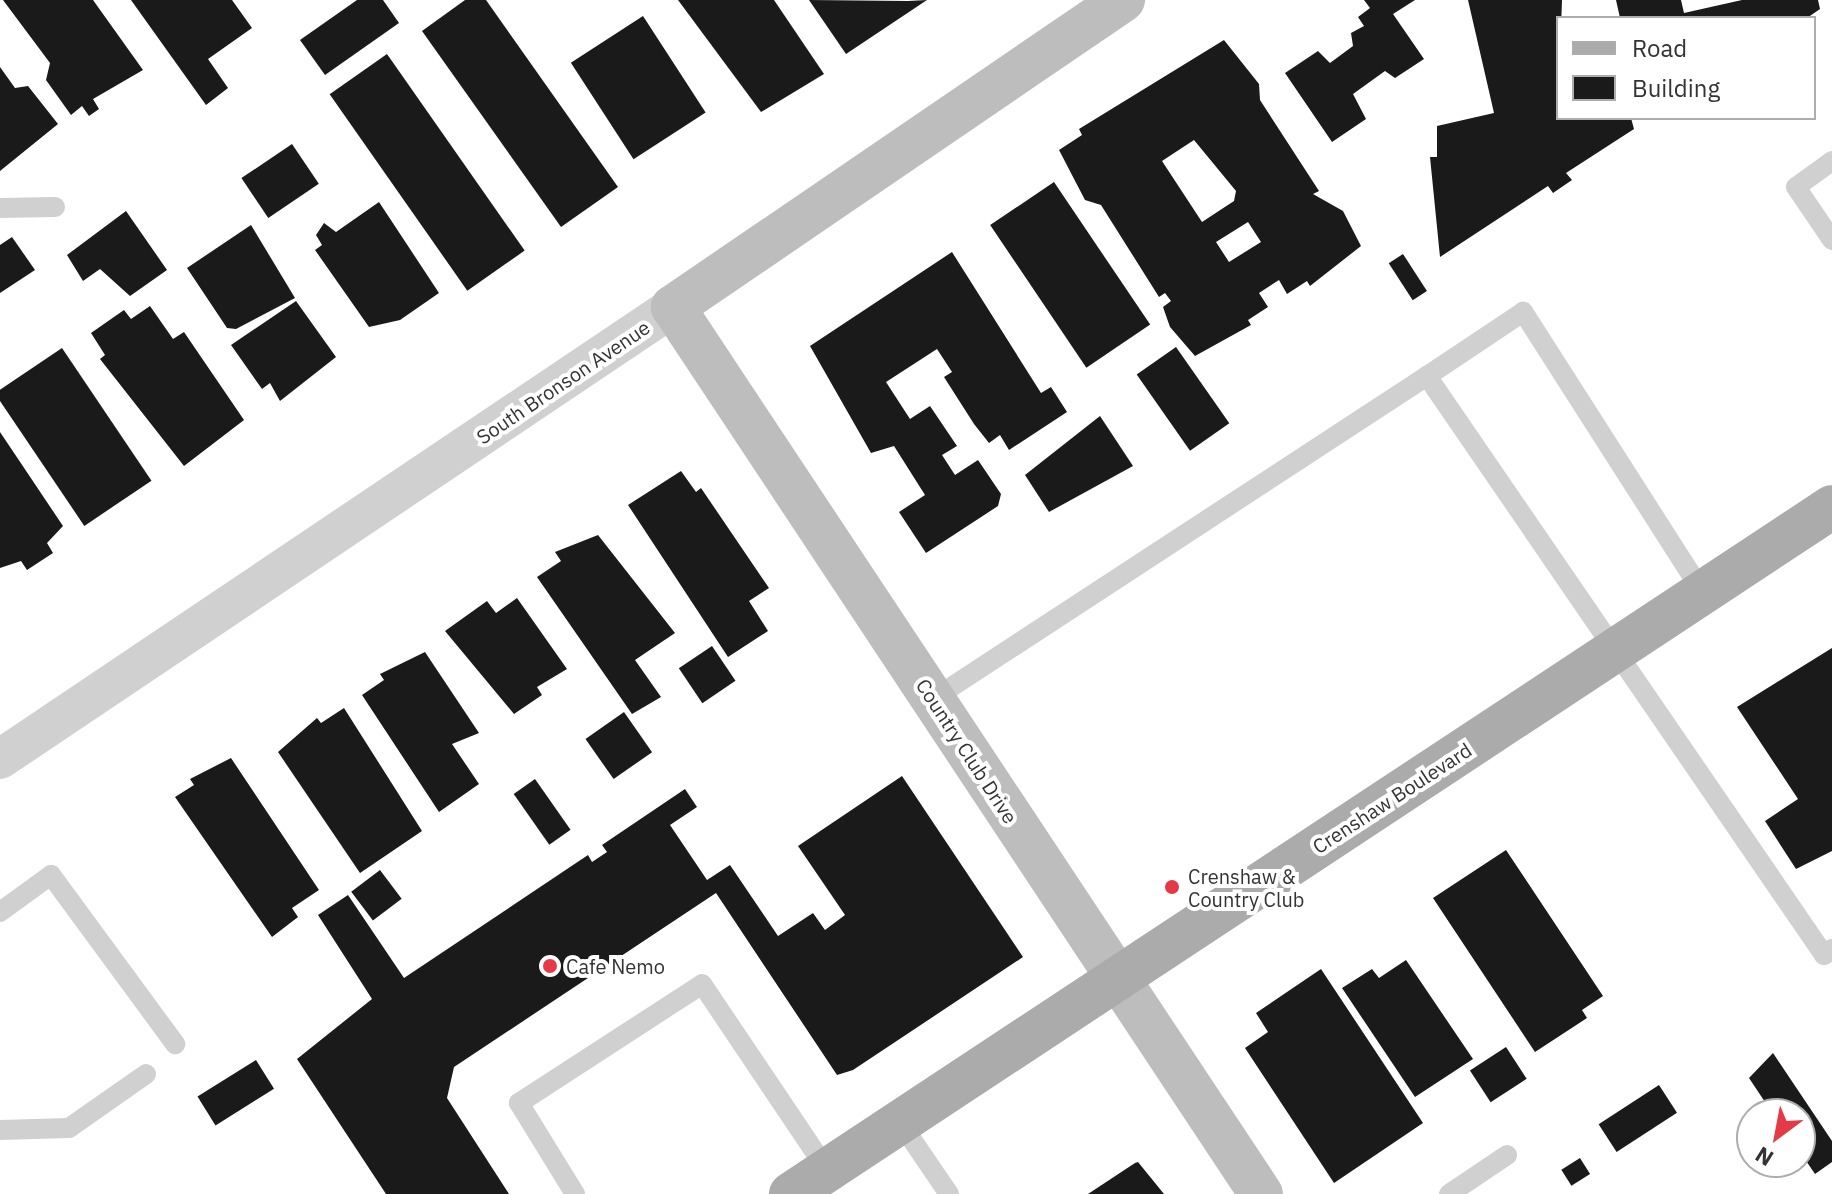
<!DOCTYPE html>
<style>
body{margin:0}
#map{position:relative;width:1832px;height:1194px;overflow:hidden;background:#fff;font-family:"IBM Plex Sans",sans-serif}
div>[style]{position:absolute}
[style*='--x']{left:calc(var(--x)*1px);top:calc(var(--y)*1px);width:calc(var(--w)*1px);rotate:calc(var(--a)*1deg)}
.building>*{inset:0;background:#1a1a1a;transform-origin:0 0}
.lane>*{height:20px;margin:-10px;padding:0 10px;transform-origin:10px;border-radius:10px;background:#d0d0d0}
.street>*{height:40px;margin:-20px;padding:0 20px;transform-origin:20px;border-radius:20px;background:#d0d0d0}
.secondary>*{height:44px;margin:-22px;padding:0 22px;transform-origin:22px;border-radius:22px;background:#bdbdbd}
.primary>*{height:44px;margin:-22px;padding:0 22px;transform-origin:22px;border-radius:22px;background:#ababab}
.dots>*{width:22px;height:22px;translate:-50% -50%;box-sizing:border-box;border:4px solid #fff;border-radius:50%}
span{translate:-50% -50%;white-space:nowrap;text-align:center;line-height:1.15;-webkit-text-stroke:8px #fff;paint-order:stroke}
.street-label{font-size:20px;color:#333}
.poi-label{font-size:20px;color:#333}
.left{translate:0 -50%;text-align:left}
.legend{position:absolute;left:1556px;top:16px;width:260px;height:104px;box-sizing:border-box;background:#fff;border:2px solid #adadad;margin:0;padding:10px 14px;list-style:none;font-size:24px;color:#333}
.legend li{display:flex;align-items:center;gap:16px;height:40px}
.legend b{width:40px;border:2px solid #adadad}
.north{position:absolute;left:1736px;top:1098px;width:80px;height:80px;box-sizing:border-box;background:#fff;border:2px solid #adadad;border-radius:50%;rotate:212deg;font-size:22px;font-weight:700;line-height:32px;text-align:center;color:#333}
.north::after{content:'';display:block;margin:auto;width:28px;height:36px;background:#e63946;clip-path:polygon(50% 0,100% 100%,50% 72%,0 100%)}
</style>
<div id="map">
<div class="building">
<i style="clip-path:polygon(3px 0,93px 0,143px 70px,93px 99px,99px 109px,89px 116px,82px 106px,71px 115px,46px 80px,50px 63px)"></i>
<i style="clip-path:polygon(131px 0,232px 0,252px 28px,208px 59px,228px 88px,206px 105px)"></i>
<i style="clip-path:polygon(357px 0,383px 0,399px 23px,325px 75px,300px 40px)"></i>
<i style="clip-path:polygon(465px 0,486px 0,618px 187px,561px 227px,422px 31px)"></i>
<i style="clip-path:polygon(678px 0,774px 0,824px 74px,761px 112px)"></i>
<i style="clip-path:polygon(809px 0,908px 1px,927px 0,846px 54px)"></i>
<i style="clip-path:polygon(1364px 0,1415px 0,1393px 14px,1424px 59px,1395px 78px,1385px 71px,1353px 94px,1366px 119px,1332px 142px,1285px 73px,1318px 51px,1330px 63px,1353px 46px,1351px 33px,1364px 26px,1358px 17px,1370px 8px)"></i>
<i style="clip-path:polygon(1468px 0,1562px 0,1558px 118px,1631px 118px,1634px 129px,1566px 173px,1572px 180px,1553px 193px,1548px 186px,1440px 257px,1430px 157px,1437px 157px,1437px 126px,1494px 113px)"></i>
<i style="clip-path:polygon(1616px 0,1681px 0,1684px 13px,1742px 0,1818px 0,1820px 9px,1807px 18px,1620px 18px)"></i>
<i style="left:643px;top:16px;width:115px;height:86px;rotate:57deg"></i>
<i style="clip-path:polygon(evenodd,1224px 40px,1259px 84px,1260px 100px,1319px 191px,1313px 194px,1343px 211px,1361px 246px,1310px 286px,1307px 281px,1287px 294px,1279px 280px,1259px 293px,1268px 307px,1248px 320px,1251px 325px,1195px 356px,1170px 327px,1163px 307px,1171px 301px,1165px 293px,1159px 297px,1101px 205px,1085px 200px,1059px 150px,1082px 135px,1079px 129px,1224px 40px,1194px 140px,1236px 191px,1234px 201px,1202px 222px,1162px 161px,1194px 140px,1224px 40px,1248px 222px,1261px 242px,1229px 262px,1216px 242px,1248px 222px)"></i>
<i style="left:387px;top:54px;width:240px;height:70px;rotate:55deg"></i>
<i style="clip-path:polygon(0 67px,15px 88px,28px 86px,58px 124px,0 171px)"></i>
<i style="left:292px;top:144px;width:48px;height:61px;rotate:56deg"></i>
<i style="left:1054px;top:182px;width:172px;height:77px;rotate:56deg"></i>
<i style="clip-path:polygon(379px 202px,439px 293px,400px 320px,369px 327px,315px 250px,322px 245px,316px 235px,324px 223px,336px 232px)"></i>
<i style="clip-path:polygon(126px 211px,167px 270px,130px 296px,100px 269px,83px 281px,67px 255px)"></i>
<i style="clip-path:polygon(251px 225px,295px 298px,236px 329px,227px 328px,187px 268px)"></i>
<i style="clip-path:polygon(12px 237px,35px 270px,0 293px,0 245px)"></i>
<i style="clip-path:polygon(952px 252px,1041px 393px,1051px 387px,1067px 412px,1009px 450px,1000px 435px,989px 443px,974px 424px,944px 377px,952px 372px,937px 349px,886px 382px,910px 419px,930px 406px,957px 446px,942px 455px,955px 475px,978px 460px,1001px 494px,998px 506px,926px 553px,899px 512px,925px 495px,894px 446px,871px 453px,810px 346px)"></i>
<i style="left:1403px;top:254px;width:44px;height:17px;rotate:57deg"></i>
<i style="clip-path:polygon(296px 301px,336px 357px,280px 401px,270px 383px,262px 389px,231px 345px)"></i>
<i style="clip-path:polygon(150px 306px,173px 339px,184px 332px,244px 420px,184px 466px,100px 359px,105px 355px,91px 333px,124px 310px,131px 319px)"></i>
<i style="left:1176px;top:347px;width:93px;height:48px;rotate:55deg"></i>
<i style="left:62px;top:348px;width:160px;height:81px;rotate:56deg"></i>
<i style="clip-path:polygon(1100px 416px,1133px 466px,1049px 512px,1025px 475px)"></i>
<i style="clip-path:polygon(0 432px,63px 526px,47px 543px,53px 553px,27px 570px,21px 561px,0 568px)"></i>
<i style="clip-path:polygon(681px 471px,696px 492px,701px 488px,769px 588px,749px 601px,768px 631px,728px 657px,628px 505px)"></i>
<i style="clip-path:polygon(598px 535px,675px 633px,635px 660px,661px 697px,632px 714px,537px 577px,561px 561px,555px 552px)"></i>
<i style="clip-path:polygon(517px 598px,567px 669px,537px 687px,542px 695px,514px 714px,445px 631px,487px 601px,496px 613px)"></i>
<i style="left:712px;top:646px;width:42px;height:40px;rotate:56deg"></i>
<i style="clip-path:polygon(1832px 648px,1832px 851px,1796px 869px,1765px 821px,1798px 799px,1737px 707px)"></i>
<i style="clip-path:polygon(425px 652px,479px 733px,452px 744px,479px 784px,439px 812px,362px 695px,384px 680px,380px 674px)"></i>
<i style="clip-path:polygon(344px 708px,422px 831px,360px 873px,278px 752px,317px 718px,321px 723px)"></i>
<i style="left:624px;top:712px;width:49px;height:47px;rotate:55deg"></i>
<i style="clip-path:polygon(231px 758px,319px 890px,292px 908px,298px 917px,272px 937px,175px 797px,194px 785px,190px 779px)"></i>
<i style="clip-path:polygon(902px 776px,1023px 957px,853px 1070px,837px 1075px,716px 893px,454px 1067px,447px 1098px,509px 1194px,386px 1194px,297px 1059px,372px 999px,318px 915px,348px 895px,404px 978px,588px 855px,592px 862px,607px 852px,602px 845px,685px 789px,697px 807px,670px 825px,707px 880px,730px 865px,778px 936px,813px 913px,825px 930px,845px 915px,798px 846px)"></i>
<i style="left:535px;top:779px;width:62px;height:26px;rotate:55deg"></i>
<i style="clip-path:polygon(1506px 850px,1603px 996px,1582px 1010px,1587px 1018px,1535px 1052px,1433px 898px)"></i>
<i style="left:380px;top:870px;width:36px;height:36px;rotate:53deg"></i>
<i style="clip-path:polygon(1406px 960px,1473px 1059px,1415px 1097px,1342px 988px,1372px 969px,1379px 978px)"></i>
<i style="clip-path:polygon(1321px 969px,1423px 1123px,1334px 1183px,1245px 1048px,1268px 1032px,1256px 1013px)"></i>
<i style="left:1506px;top:1047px;width:38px;height:43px;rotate:57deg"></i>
<i style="clip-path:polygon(1773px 1053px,1832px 1141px,1832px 1162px,1815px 1174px,1800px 1152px,1800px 1114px,1773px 1114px,1749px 1078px)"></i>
<i style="left:256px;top:1060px;width:34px;height:69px;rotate:58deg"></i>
<i style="left:1659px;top:1085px;width:33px;height:72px;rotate:57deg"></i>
<i style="left:1580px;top:1158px;width:19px;height:22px;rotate:58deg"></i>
<i style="clip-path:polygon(1138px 1162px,1164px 1194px,1088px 1194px,1135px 1163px)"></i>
</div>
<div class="lane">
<i style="--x:1832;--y:161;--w:44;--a:144.2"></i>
<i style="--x:1796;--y:187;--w:64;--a:55.8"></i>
<i style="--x:0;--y:208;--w:55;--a:-1"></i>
<i style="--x:1703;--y:593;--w:334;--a:-122.6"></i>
<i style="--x:1523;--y:312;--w:115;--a:146.3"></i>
<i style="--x:1427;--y:376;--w:702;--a:55.56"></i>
<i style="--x:1824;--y:955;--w:10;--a:-37"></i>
<i style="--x:933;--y:699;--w:590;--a:-33.18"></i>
<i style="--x:0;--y:912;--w:63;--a:-36"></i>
<i style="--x:51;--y:875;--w:210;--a:53.7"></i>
<i style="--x:900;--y:1122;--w:87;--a:55.8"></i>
<i style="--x:0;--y:1130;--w:69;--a:-1.7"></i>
<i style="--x:69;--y:1128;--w:94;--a:-35"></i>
<i style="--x:575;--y:1194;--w:107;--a:-121.6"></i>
<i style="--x:519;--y:1103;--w:218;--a:-33"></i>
<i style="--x:702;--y:984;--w:224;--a:56.1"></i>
<i style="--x:1449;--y:1194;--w:70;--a:-33.9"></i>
</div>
<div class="street">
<i style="--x:0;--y:759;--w:811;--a:-33.89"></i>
</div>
<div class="secondary">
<i style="--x:1123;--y:0;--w:545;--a:145.7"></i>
<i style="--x:673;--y:307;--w:1064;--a:56.46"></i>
</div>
<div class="primary">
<i style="--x:791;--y:1194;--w:1247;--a:-33.42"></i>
</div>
<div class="dots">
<i style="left:1172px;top:887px;background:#e63946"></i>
<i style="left:550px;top:966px;background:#e63946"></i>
</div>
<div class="street-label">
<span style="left:563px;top:382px;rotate:-34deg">South Bronson Avenue</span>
<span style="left:967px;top:751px;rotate:57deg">Country Club Drive</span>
<span style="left:1392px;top:798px;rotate:-33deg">Crenshaw Boulevard</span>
</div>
<div class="poi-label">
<span class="left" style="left:1188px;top:888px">Crenshaw &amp;<br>Country Club</span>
<span class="left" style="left:566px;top:966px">Cafe Nemo</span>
</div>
<ul class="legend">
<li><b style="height:10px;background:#ababab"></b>Road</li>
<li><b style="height:22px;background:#1a1a1a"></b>Building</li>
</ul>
<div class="north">N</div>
</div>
